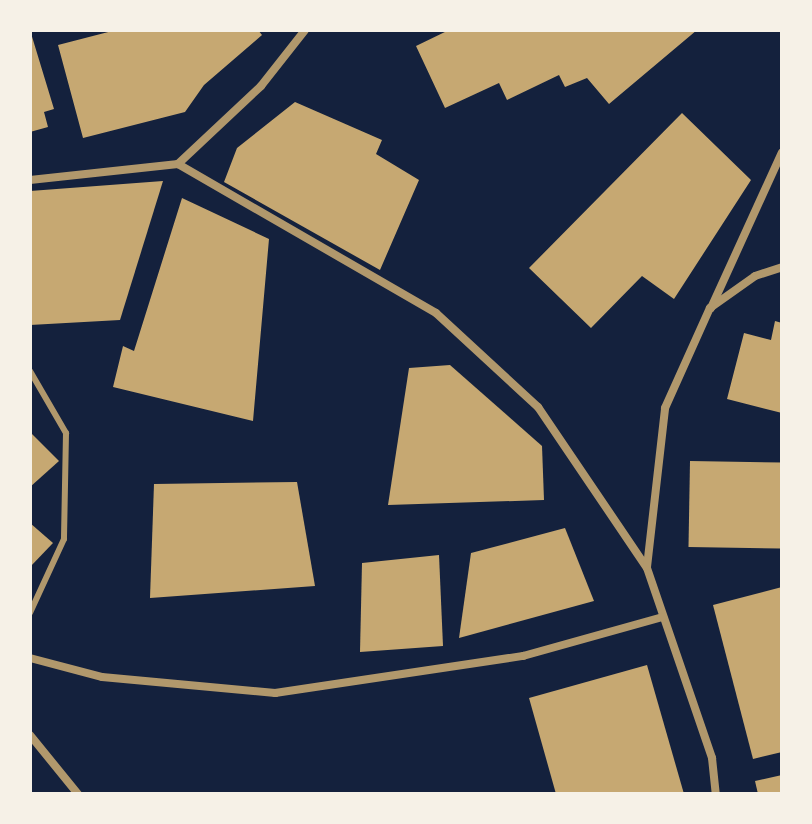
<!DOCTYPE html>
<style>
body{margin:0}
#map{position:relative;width:812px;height:824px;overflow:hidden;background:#14213d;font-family:"Times New Roman",serif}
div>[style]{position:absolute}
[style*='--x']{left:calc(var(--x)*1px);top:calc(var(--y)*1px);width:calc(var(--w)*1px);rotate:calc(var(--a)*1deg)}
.building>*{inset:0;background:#c6a872;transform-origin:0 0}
.service>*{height:6px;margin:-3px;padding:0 3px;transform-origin:3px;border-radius:3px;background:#b1986c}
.minor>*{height:8px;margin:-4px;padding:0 4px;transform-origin:4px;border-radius:4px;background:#b1986c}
span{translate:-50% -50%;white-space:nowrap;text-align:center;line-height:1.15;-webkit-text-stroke:7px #f6f1e7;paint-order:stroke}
.frame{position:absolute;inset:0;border:32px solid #f6f1e7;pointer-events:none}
</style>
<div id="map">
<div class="building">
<i style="clip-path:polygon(30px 30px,54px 109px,44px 112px,48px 127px,30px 132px)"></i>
<i style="clip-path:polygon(116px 30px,258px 30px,262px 35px,204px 85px,185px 112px,83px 138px,58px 45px)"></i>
<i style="clip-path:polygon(449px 30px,697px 30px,609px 104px,587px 78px,565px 87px,559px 75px,507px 100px,499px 83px,445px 108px,416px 46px)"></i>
<i style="clip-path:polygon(295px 102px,382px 140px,376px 154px,419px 180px,380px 270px,224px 182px,237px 148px)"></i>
<i style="clip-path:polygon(682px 113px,751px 180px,674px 299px,642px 276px,591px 328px,529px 268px)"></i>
<i style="clip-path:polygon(163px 181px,120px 320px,30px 325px,30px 191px)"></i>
<i style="clip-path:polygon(182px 198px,269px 239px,253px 421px,113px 387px,123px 346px,134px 351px)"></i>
<i style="clip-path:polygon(775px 321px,782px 323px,782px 413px,727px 399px,744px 333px,771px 340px)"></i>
<i style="clip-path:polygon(450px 365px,542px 446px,544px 500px,388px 505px,409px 368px)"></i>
<i style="clip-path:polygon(30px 432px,59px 461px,30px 487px)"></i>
<i style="left:690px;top:461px;width:92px;height:86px;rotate:1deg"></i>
<i style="clip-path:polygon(297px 482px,315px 586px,150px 598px,154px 484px)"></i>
<i style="clip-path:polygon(30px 523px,53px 543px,30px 567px)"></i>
<i style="clip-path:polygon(565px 528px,594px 601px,459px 638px,471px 553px)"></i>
<i style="clip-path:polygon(439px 555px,443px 646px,360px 652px,362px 563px)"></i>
<i style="clip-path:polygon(782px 587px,782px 752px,753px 759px,713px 605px)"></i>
<i style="clip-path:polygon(647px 665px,684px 794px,556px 794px,529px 698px)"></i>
<i style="clip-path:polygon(782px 775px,782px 794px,758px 794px,755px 781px)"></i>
</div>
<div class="service">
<i style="--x:30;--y:371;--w:72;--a:59.9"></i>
<i style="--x:66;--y:433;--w:106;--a:91.1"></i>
<i style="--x:64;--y:539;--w:81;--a:114.7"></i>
</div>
<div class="minor">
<i style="--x:178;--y:164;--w:114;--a:-43.2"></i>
<i style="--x:261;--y:86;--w:71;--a:-51.8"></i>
<i style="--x:30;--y:180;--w:149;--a:-6.2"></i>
<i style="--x:178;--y:164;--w:298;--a:30"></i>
<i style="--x:436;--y:313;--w:139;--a:42.7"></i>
<i style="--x:538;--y:407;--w:194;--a:55.9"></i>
<i style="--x:647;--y:568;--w:201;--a:71.1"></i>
<i style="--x:712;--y:758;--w:36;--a:84"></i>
<i style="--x:711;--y:308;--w:171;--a:-65.5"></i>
<i style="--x:647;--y:567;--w:160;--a:-83.5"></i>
<i style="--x:665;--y:408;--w:110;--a:-65.8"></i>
<i style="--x:710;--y:308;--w:55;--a:-35.4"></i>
<i style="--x:755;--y:276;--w:28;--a:-18"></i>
<i style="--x:30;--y:658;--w:74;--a:14.8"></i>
<i style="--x:102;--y:677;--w:174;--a:5.3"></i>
<i style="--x:275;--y:693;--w:251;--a:-8.5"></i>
<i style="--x:523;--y:656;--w:145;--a:-15.6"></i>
<i style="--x:30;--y:735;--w:76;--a:50.9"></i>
</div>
<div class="frame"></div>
</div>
